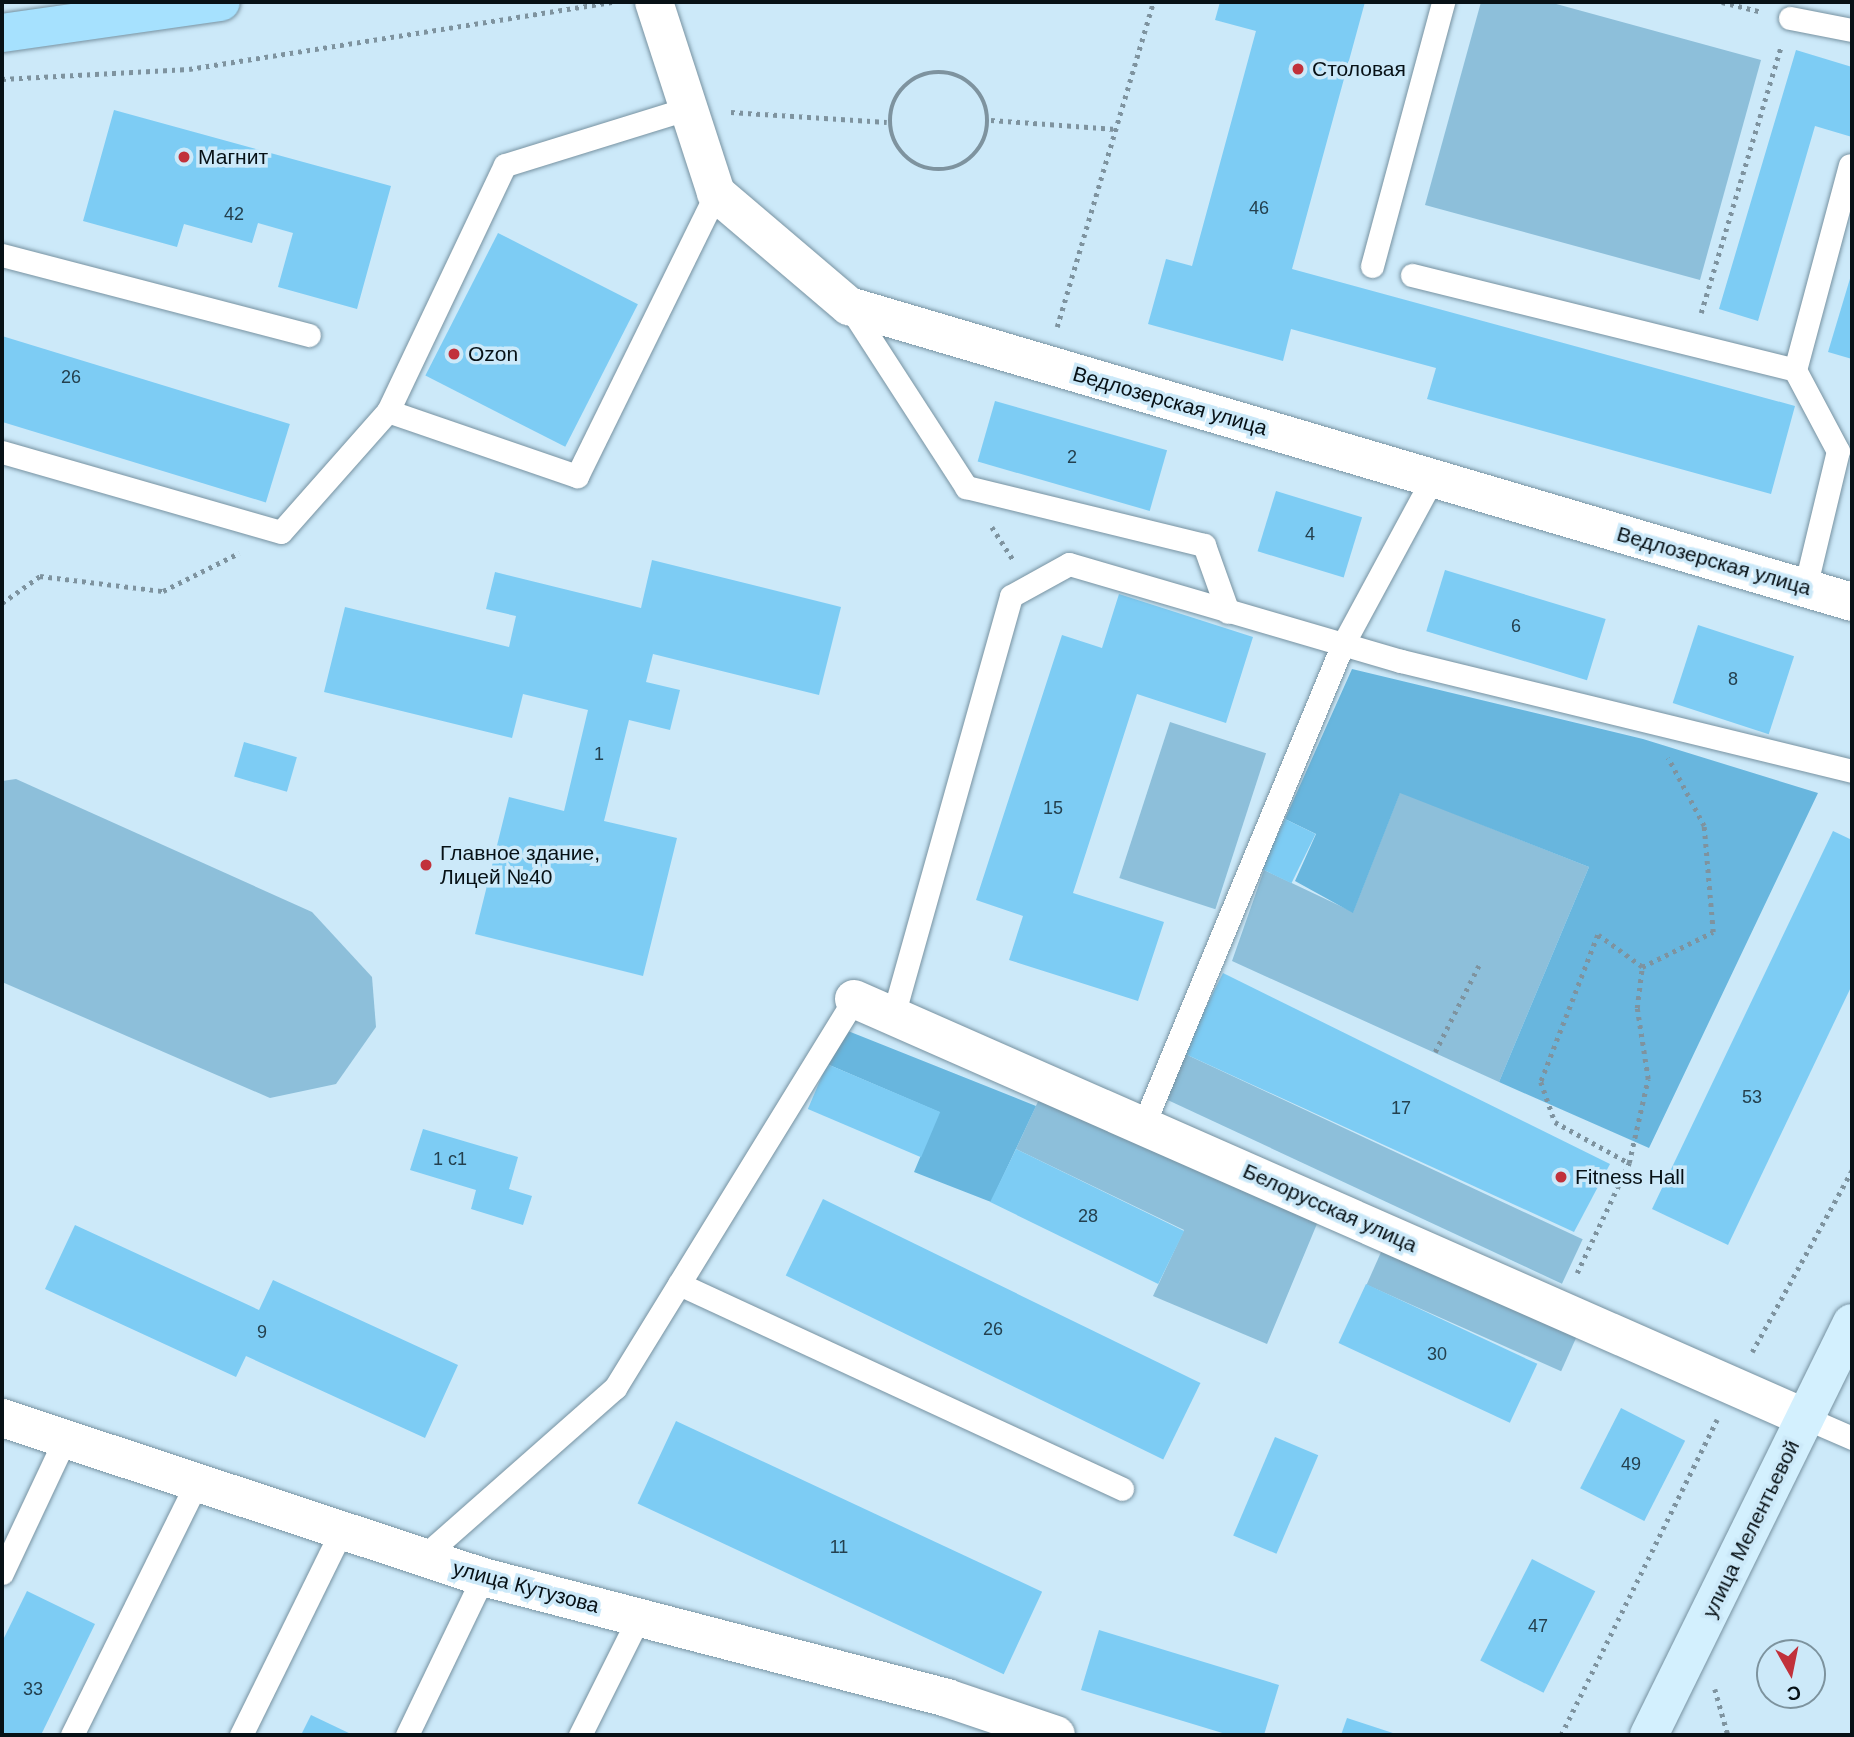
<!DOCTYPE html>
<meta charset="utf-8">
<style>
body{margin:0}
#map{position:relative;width:1854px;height:1737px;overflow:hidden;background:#cce9f9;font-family:Helvetica,sans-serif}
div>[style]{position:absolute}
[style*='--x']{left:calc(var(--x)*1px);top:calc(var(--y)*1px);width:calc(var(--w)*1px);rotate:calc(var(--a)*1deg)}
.green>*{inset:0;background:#8dbfda;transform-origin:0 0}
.forest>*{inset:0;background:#68b6de}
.building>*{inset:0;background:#7dccf4;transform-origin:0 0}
.path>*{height:4.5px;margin-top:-2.25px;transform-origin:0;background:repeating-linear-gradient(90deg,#7e939f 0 3.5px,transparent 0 8.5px)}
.path>.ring{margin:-2.25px;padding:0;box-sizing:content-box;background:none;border:4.5px solid #7e939f;border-radius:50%}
.roads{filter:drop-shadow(0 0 2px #7792a1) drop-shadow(0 0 2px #7792a1)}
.lane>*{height:23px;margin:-11.5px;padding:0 11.5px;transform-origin:11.5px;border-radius:11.5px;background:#fff}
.street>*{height:38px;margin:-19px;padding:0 19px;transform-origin:19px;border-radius:19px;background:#fff}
.secondary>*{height:38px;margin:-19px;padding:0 19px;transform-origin:19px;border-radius:19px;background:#d3f0fe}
.primary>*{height:38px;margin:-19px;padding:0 19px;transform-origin:19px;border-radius:19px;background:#a6e1fe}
.dots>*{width:19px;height:19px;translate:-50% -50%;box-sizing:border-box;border:4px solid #cce9f9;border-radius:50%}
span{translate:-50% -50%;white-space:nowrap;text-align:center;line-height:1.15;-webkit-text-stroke:7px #cce9f9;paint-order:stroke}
.number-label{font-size:18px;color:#24404e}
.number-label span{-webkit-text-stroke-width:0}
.poi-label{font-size:21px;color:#071116}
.left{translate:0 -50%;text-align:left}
.street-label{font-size:21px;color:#071116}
.frame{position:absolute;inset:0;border:4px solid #071116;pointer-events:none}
.north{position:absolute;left:1756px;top:1639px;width:70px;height:70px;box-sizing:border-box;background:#cce9f9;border:2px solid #7d939e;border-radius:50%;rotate:171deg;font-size:19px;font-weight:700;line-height:28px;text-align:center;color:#071116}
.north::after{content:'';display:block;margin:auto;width:24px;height:32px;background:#c1313b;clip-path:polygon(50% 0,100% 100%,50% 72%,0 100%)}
</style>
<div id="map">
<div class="green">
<i style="clip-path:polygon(1481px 2px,1549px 2px,1761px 60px,1700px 280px,1425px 205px)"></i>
<i style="left:1170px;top:722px;width:101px;height:164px;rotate:18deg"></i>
<i style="clip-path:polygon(16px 779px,312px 912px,372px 977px,376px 1027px,336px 1084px,270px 1098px,2px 982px,2px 781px)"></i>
<i style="clip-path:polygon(1400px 792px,1589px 867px,1499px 1082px,1232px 961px,1264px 870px,1353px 912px)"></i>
<i style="left:1183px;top:1053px;width:441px;height:49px;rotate:25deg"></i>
<i style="clip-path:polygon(1041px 1095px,1319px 1219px,1267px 1344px,1153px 1296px,1184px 1230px,1016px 1149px)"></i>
<i style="left:1382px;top:1250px;width:213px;height:38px;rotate:24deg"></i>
</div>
<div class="forest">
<i style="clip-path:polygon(1352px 669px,1643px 739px,1818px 793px,1649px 1148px,1499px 1082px,1589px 867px,1400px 793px,1353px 913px,1295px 881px,1316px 834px,1285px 819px)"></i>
<i style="clip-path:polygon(843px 1029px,1036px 1106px,991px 1202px,914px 1172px,939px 1112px,827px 1064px)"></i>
</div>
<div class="building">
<i style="clip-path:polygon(1220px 2px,1365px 2px,1292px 269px,1795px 406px,1771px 494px,1427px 399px,1436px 368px,1291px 329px,1283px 361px,1148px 324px,1166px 259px,1192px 266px,1256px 31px,1215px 20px)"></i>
<i style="clip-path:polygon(1796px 50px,1852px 67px,1852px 137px,1815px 126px,1758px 321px,1719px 309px)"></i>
<i style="clip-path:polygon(114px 110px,391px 186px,357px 309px,278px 287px,293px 233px,258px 223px,252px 243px,184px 224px,177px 247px,83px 221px)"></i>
<i style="left:498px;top:233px;width:157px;height:160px;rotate:27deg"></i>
<i style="clip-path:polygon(1852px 272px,1852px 359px,1828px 352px)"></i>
<i style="left:2px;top:336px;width:301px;height:82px;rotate:17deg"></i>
<i style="left:995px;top:401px;width:179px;height:63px;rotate:16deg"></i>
<i style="left:1276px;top:491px;width:90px;height:63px;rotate:17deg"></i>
<i style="clip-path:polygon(652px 560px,841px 607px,819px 695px,653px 654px,646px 682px,680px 690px,670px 730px,629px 720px,604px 821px,677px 838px,643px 976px,475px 934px,509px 797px,564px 811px,588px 710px,523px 694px,512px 738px,324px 692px,345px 607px,509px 647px,516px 616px,486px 609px,495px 572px,641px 608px)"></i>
<i style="left:1445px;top:570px;width:168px;height:64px;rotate:17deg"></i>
<i style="clip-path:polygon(1119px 594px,1253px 637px,1226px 723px,1137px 694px,1073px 893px,1164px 922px,1138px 1001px,1009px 960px,1023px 916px,976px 900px,1062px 635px,1102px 648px)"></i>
<i style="left:1698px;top:625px;width:101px;height:82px;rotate:18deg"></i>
<i style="left:244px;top:742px;width:55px;height:36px;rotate:16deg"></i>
<i style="left:1285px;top:819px;width:34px;height:55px;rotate:26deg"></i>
<i style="clip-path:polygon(1833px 831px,1852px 840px,1852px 985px,1728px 1245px,1652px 1209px)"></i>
<i style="clip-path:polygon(1223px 973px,1610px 1164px,1574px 1232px,1183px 1053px)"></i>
<i style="left:827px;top:1064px;width:123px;height:49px;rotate:23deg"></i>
<i style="clip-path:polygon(423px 1129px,518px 1157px,509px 1189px,532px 1196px,523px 1225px,471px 1209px,476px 1190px,410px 1170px)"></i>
<i style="left:1016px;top:1149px;width:187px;height:59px;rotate:26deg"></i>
<i style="left:823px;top:1199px;width:420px;height:85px;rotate:26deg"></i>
<i style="clip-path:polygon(75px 1225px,259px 1310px,273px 1280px,458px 1365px,425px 1438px,246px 1356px,236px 1377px,45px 1289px)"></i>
<i style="left:1366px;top:1284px;width:189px;height:65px;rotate:25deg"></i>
<i style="left:1621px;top:1408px;width:72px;height:90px;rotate:27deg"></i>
<i style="left:676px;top:1421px;width:404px;height:91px;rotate:25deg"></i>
<i style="left:1275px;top:1437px;width:47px;height:107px;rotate:23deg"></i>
<i style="left:1532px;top:1559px;width:71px;height:114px;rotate:27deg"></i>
<i style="clip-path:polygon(27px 1591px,95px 1624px,41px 1735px,2px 1735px,2px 1642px)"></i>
<i style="clip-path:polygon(1099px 1630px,1279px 1685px,1264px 1735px,1229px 1735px,1081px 1690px)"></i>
<i style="clip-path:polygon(311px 1715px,353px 1735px,301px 1735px)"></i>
<i style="clip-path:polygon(1347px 1718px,1399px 1735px,1341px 1735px)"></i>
</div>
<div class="path">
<i style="--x:1722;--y:2;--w:41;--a:14"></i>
<i class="ring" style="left:890px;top:72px;width:93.5px;height:93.5px"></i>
<i style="--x:2;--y:79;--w:187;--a:-3.1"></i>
<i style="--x:189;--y:69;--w:428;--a:-9"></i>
<i style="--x:731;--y:112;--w:156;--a:3.7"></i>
<i style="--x:991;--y:120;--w:125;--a:4.1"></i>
<i style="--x:1701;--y:313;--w:278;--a:-73.3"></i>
<i style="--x:1057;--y:327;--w:339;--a:-73.5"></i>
<i style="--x:992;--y:527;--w:40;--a:57.1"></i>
<i style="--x:2;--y:603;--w:47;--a:-35.4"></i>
<i style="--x:40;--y:576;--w:124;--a:7"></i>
<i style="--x:163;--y:591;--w:85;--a:-26.6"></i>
<i style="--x:1642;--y:967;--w:79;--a:-26.2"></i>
<i style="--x:1713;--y:932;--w:106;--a:-94.9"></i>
<i style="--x:1704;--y:826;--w:77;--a:-117.9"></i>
<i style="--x:1435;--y:1052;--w:97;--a:-63.2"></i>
<i style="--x:1577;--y:1273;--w:122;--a:-64.7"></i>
<i style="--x:1629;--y:1163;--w:86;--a:-77.3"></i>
<i style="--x:1648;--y:1079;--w:72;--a:-98.8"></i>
<i style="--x:1637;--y:1008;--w:41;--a:-83"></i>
<i style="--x:1642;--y:967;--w:54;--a:-144"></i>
<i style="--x:1598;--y:935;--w:158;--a:111.2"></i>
<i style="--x:1541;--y:1082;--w:42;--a:70.7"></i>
<i style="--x:1555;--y:1122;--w:85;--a:29"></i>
<i style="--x:1752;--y:1352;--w:208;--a:-61.2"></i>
<i style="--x:1715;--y:1689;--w:48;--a:74.2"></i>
<i style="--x:1561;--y:1735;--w:352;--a:-63.7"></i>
</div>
<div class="roads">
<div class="lane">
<i style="--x:1790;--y:18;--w:63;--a:11"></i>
<i style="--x:2;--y:255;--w:317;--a:14.6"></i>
<i style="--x:1372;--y:266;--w:273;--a:-74.9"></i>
<i style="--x:1412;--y:275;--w:395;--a:13.9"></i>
<i style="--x:849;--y:306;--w:216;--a:57.1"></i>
<i style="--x:966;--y:487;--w:245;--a:13.7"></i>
<i style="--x:1204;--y:545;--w:71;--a:70.3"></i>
<i style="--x:388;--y:411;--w:200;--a:19"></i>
<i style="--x:577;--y:476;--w:315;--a:-63.8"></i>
<i style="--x:2;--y:452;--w:290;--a:16"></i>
<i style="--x:281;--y:532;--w:162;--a:-48.5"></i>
<i style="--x:388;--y:411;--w:272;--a:-64.6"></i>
<i style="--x:505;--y:165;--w:189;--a:-17.2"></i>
<i style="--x:1805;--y:588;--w:141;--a:-76.5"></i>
<i style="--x:1838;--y:451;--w:92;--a:-118"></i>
<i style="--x:1795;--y:370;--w:212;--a:-75"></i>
<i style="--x:893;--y:1016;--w:436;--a:-74.3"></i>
<i style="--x:1011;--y:596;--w:66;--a:-28.9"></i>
<i style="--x:1069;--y:564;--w:346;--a:16.3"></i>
<i style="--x:1401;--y:661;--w:464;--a:13.7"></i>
<i style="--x:1143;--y:1126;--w:520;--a:-67.48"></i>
<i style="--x:1342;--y:646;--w:191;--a:-61.6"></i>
<i style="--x:679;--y:1284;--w:488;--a:24.8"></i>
<i style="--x:1806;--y:1418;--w:50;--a:23.5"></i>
<i style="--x:423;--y:1557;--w:256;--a:-41.4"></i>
<i style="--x:615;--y:1388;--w:457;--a:-58.4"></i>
<i style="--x:2;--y:1573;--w:148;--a:-64.8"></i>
<i style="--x:72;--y:1735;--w:282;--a:-63.7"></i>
<i style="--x:241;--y:1735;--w:229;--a:-63.8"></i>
<i style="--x:407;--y:1735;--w:175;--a:-64.3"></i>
<i style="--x:580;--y:1735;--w:132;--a:-63.4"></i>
</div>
<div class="street">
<i style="--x:654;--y:2;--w:201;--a:72"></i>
<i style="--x:716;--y:193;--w:175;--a:40.4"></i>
<i style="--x:849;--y:306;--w:1046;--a:16.44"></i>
<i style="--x:854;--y:999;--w:1040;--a:23.76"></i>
<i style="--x:2;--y:1418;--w:507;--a:18.29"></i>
<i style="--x:483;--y:1577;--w:480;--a:14.6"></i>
<i style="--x:947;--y:1698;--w:115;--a:18.7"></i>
</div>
<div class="secondary">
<i style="--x:1649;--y:1735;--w:459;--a:-63.8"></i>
</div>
<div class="primary">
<i style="--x:2;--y:33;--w:221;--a:-8.1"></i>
</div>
</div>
<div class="dots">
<i style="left:1298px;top:69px;background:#c1313b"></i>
<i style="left:184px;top:157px;background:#c1313b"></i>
<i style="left:454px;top:354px;background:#c1313b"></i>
<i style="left:426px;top:865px;background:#c1313b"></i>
<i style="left:1561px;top:1177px;background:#c1313b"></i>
</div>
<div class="number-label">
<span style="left:1259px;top:208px">46</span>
<span style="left:234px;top:214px">42</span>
<span style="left:71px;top:377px">26</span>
<span style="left:1072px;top:457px">2</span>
<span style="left:1310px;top:534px">4</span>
<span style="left:1516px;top:626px">6</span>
<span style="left:1733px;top:679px">8</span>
<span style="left:599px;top:754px">1</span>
<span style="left:1053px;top:808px">15</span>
<span style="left:1752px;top:1097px">53</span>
<span style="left:1401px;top:1108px">17</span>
<span style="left:450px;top:1159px">1 с1</span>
<span style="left:1088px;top:1216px">28</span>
<span style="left:993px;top:1329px">26</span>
<span style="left:262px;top:1332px">9</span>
<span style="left:1437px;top:1354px">30</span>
<span style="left:1631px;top:1464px">49</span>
<span style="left:839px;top:1547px">11</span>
<span style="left:1538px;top:1626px">47</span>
<span style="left:33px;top:1689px">33</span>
</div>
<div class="poi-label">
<span class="left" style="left:1312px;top:69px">Столовая</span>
<span class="left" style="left:198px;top:157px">Магнит</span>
<span class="left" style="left:468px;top:354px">Ozon</span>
<span class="left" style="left:440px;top:865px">Главное здание,<br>Лицей №40</span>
<span class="left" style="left:1575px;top:1177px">Fitness Hall</span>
</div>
<div class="street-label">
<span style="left:1170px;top:401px;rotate:16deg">Ведлозерская улица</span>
<span style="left:1714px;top:561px;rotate:16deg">Ведлозерская улица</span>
<span style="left:1330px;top:1208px;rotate:24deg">Белорусская улица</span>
<span style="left:1751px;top:1529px;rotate:-64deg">улица Мелентьевой</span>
<span style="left:526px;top:1587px;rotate:15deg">улица Кутузова</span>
</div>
<div class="frame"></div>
<div class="north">С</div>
</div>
